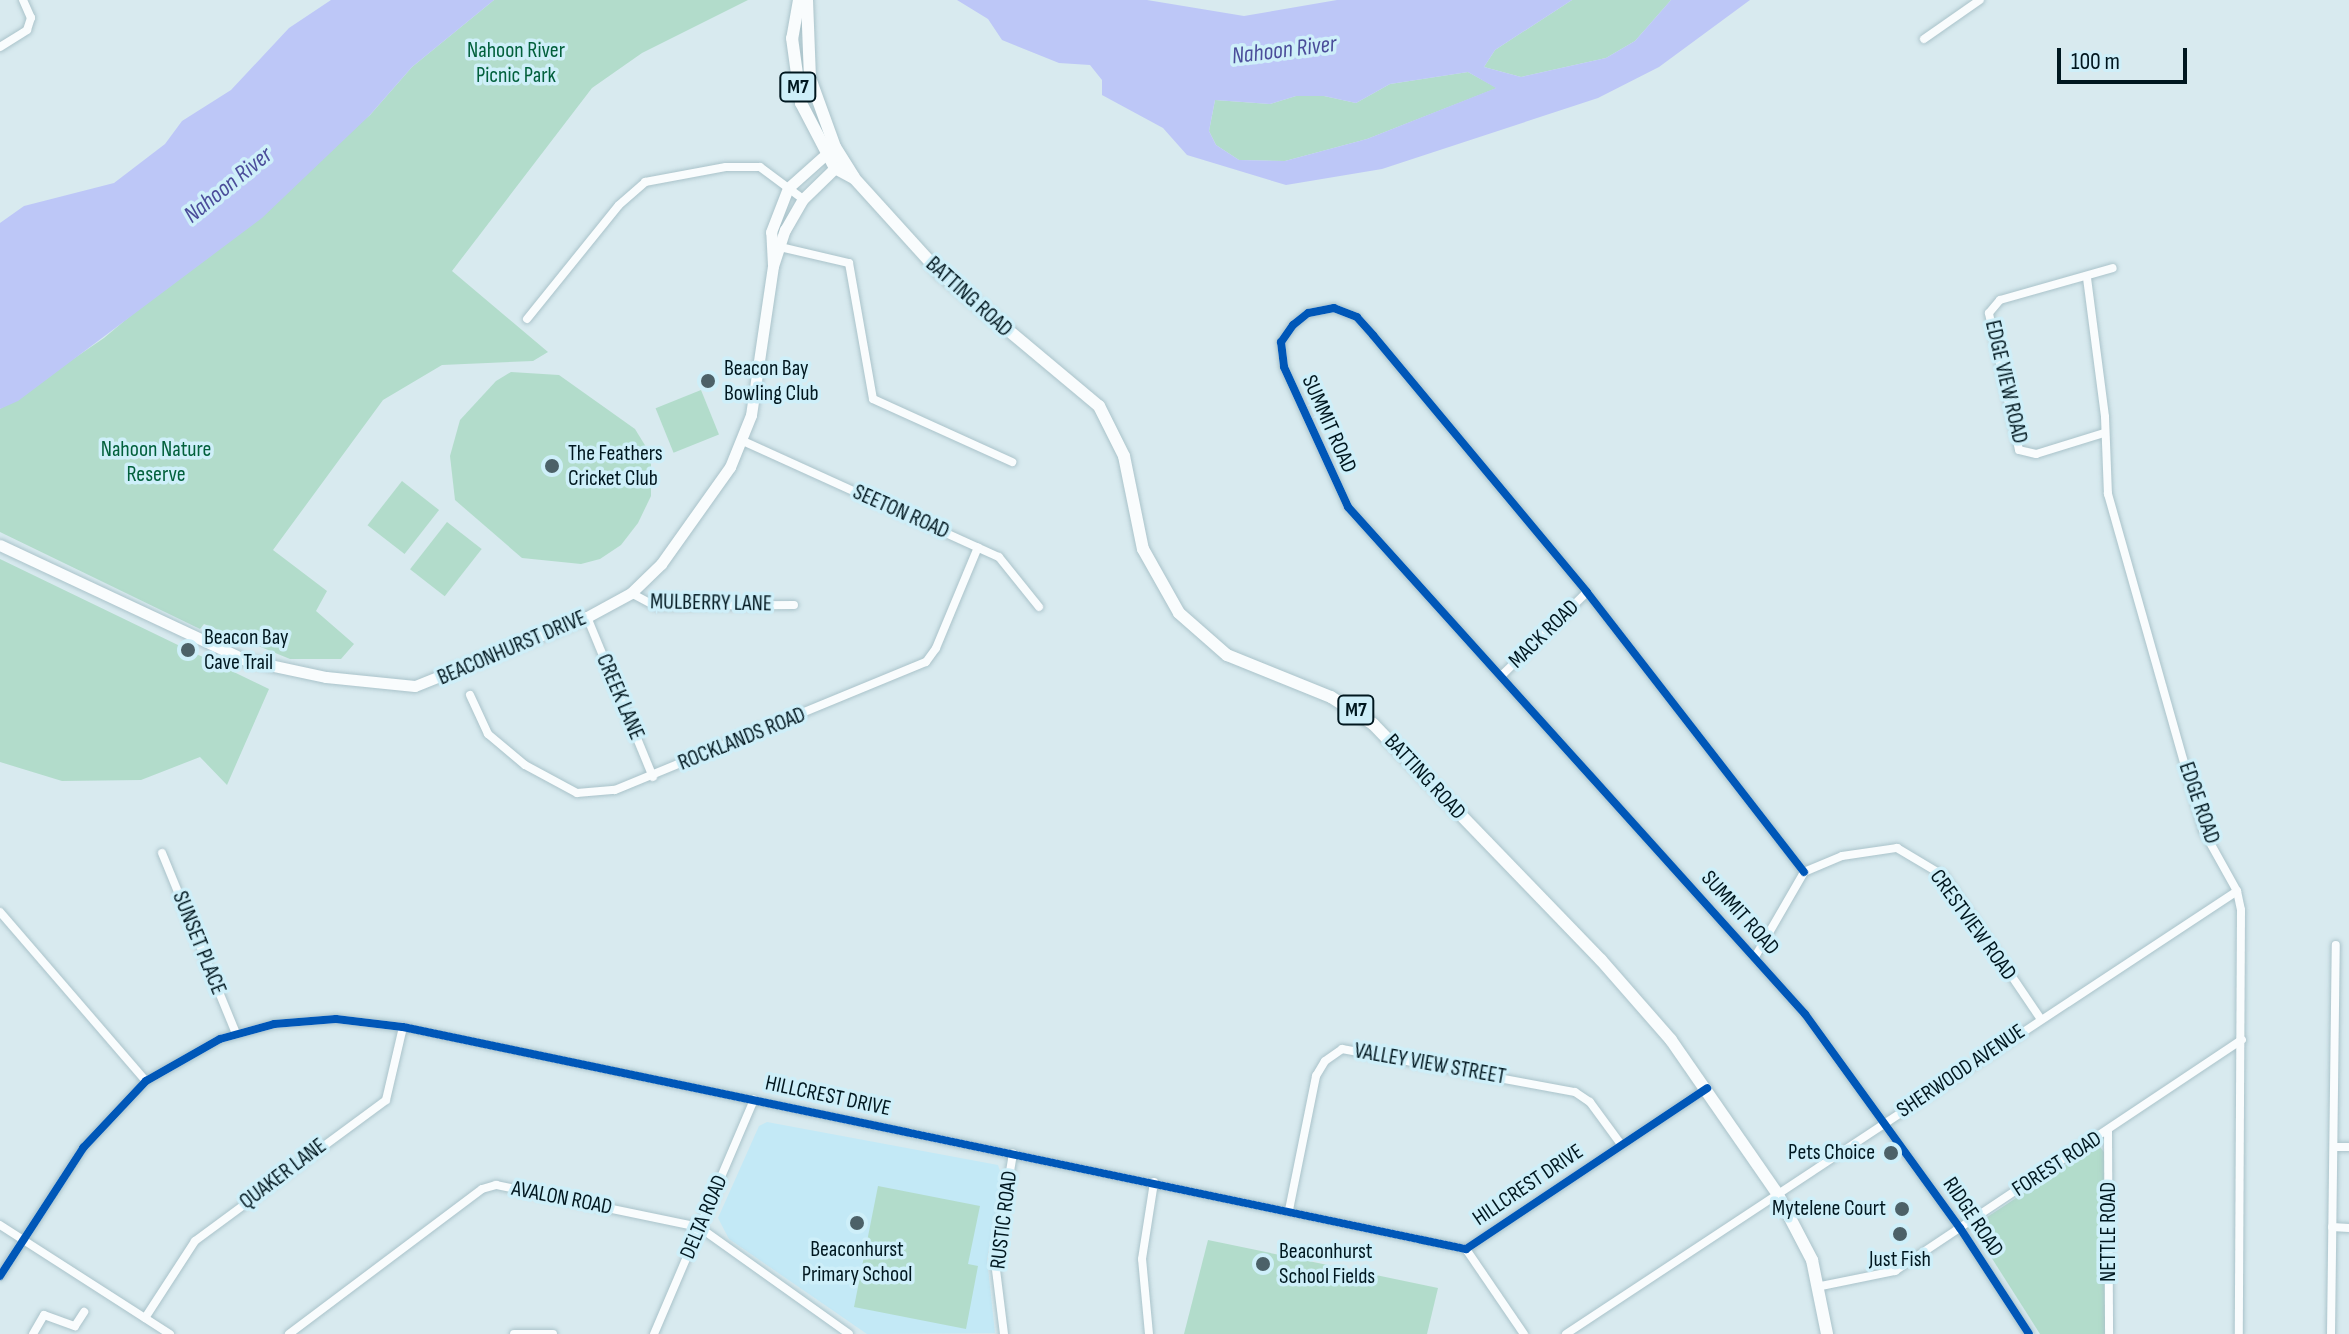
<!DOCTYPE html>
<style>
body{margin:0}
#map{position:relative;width:2349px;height:1334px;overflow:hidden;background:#d8eaef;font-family:"Sofia Sans Condensed",sans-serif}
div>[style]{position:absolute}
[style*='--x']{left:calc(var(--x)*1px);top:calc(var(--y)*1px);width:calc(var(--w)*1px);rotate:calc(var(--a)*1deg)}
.built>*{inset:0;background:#c3e9f6}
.green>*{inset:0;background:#b2dccb;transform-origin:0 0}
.water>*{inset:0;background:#bdc7f7}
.roads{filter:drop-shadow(0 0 2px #aac3ca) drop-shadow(0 0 2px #aac3ca)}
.street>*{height:8px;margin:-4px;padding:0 4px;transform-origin:4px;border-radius:4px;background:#f9fcfd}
.secondary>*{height:11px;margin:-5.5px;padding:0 5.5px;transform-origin:5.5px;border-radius:5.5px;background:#f9fcfd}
.primary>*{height:12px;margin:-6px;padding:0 6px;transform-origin:6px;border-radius:6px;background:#f9fcfd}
.cycleway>*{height:8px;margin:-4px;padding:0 4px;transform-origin:4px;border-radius:4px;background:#0057b8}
.dots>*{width:22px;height:22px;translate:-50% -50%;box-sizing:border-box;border:4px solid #ceeff9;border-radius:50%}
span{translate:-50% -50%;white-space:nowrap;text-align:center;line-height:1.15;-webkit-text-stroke:7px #ceeff9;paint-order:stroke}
.shield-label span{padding:2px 6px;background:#ceeff9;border:2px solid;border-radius:6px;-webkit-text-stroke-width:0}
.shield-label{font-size:20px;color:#00171f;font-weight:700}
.park-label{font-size:22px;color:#02603c}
.street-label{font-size:22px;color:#00171f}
.poi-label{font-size:22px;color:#00171f}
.left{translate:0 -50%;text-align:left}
.right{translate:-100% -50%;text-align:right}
.water-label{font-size:24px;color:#4b4d9a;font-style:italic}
.scale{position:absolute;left:2057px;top:48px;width:130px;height:36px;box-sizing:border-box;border:4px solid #00171f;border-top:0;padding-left:10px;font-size:24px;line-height:28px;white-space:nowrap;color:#00171f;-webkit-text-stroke:6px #ceeff9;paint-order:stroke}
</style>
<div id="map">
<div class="built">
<i style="clip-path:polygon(767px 1122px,998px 1165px,1003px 1180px,987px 1259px,995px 1333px,867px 1334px,729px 1239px,718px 1218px,759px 1126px)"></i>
</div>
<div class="green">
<i style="clip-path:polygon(494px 0,748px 0,642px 53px,592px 88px,452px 271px,548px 352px,533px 361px,442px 365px,383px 400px,273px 550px,327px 591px,316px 611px,354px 644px,341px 659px,290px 659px,204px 624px,200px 629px,0 532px,0 409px,104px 338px,370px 115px,412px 67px)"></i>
<i style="clip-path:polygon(1572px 0,1671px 0,1635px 41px,1606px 58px,1521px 77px,1484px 67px,1495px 50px)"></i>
<i style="clip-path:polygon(1468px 72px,1497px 88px,1367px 139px,1285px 161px,1239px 160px,1216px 145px,1209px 131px,1215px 100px,1270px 104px,1296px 96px,1324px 96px,1356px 103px,1390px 84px)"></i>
<i style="clip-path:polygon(511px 372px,559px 375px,635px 429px,651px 455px,651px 496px,638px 523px,621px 545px,600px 559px,581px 564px,522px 558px,455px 500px,450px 456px,460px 420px,496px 381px)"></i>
<i style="left:701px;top:390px;width:48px;height:49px;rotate:68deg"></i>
<i style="left:402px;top:481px;width:47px;height:56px;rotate:38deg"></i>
<i style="left:447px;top:522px;width:44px;height:60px;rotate:38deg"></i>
<i style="clip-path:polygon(0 559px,269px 689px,227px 785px,200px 757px,141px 780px,62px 781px,0 762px)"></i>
<i style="clip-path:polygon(2098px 1144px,2106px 1155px,2105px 1334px,2040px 1334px,1972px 1227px)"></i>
<i style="clip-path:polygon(878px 1186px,980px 1206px,968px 1264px,978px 1266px,966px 1329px,854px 1307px)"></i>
<i style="clip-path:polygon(1208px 1240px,1438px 1288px,1427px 1334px,1184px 1334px)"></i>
</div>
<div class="water">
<i style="clip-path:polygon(331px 0,494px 0,412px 67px,370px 115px,262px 218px,18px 401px,0 409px,0 223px,24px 206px,114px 183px,165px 144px,182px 121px,231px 90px,289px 28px)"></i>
<i style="clip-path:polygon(evenodd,957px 0,1147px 0,1244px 16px,1337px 0,1572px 0,1495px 50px,1484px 67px,1521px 77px,1606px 58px,1635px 41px,1671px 0,1750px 0,1659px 67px,1598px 98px,1382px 169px,1286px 185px,1187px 155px,1163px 128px,1102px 95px,1102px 80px,1090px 65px,1059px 63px,1002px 40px,988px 19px,957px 0,1468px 72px,1496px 88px,1367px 139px,1285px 161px,1239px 160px,1216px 145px,1209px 131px,1215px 100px,1270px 104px,1296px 96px,1324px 96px,1356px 103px,1390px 84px,1468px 72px)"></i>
</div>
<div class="roads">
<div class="street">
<i style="--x:1924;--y:39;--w:68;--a:-34.9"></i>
<i style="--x:0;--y:47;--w:32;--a:-32"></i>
<i style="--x:27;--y:30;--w:13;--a:-72"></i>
<i style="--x:31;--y:18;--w:20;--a:-114"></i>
<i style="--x:780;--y:247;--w:71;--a:13.1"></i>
<i style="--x:849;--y:263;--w:138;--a:80"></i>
<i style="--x:873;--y:399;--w:153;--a:24.4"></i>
<i style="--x:2087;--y:278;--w:140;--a:82.6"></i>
<i style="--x:2105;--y:417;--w:77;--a:87.8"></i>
<i style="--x:2108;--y:494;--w:349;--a:74.2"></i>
<i style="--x:2203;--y:830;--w:70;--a:60.9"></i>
<i style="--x:2237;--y:891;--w:19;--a:78"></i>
<i style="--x:2241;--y:910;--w:424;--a:90.3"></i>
<i style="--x:527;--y:319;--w:146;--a:-51.1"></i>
<i style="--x:619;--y:205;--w:35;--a:-41"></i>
<i style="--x:645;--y:182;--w:82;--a:-10.5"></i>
<i style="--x:726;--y:167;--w:34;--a:0"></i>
<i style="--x:760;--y:167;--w:54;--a:36.7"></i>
<i style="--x:2104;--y:433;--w:71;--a:162.8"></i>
<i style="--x:2036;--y:454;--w:17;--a:-167"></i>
<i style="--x:2019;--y:450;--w:140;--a:-102.4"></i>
<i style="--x:1989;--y:313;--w:17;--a:-50"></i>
<i style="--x:2000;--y:300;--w:117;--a:-15.8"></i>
<i style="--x:743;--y:441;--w:281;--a:24.4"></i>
<i style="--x:999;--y:557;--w:64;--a:51.3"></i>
<i style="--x:631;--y:593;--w:27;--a:28"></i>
<i style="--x:655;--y:606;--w:139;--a:-0.4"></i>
<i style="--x:587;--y:617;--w:173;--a:67.6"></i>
<i style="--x:1501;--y:676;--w:120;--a:-44.3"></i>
<i style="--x:470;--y:695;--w:43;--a:65.2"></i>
<i style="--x:488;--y:734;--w:48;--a:40"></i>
<i style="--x:525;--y:765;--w:59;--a:28.3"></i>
<i style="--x:577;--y:793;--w:38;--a:-5"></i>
<i style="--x:615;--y:790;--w:336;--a:-22.4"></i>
<i style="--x:926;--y:662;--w:17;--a:-54"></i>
<i style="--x:936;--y:648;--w:109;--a:-67.4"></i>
<i style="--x:162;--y:853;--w:195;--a:67.7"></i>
<i style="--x:1804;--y:872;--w:354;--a:-127.8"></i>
<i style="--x:1587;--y:592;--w:334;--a:-129.8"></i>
<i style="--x:1373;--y:335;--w:24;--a:-132"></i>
<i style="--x:1357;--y:317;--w:25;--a:-159"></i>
<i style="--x:1334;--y:308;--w:26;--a:169"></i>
<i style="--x:1308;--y:313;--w:19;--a:141"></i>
<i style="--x:1293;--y:325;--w:21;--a:125"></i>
<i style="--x:1281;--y:342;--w:25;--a:83"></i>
<i style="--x:1284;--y:367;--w:154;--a:65.4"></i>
<i style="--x:1348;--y:507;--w:683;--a:47.97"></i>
<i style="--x:1805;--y:1014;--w:264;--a:54.1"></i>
<i style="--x:1960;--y:1228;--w:126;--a:56.9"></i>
<i style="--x:0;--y:912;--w:223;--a:49.2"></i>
<i style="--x:1755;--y:957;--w:98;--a:-60"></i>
<i style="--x:1804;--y:872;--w:41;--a:-22.8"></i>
<i style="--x:1842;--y:856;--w:56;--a:-8.3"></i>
<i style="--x:1897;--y:848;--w:55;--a:30.8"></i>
<i style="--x:1944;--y:876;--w:171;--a:55.9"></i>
<i style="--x:2108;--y:1130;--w:204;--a:89.7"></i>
<i style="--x:2334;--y:1147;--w:15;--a:0"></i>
<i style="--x:1289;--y:1210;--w:137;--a:-78.6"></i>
<i style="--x:1316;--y:1076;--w:17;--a:-59"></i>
<i style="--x:1325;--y:1061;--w:21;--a:-35"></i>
<i style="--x:1342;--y:1049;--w:237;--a:10.5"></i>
<i style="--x:1575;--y:1092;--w:18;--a:34"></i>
<i style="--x:1590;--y:1102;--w:51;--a:53.8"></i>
<i style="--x:0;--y:1225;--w:202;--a:32.7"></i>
<i style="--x:2332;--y:1227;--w:17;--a:3"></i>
<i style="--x:1466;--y:1249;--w:103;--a:55.7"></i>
<i style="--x:0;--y:1276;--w:153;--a:-57"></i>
<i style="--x:83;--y:1148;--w:92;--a:-46.8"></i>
<i style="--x:146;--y:1081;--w:85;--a:-29.6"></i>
<i style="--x:220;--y:1039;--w:56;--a:-15.5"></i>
<i style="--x:274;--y:1024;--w:62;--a:-4.6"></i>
<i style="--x:336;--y:1019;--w:67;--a:6.8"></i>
<i style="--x:403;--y:1027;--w:1086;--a:11.8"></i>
<i style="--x:1466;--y:1249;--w:290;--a:-33.7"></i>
<i style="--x:1821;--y:1286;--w:76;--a:-11.5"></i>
<i style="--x:1895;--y:1271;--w:417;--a:-33.7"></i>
<i style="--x:145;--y:1318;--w:92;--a:-57"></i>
<i style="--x:195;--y:1241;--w:237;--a:-36.4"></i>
<i style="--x:386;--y:1100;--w:75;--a:-76.9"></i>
<i style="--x:33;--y:1334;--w:22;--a:-60"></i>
<i style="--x:44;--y:1315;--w:33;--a:20"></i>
<i style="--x:75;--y:1326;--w:17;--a:-57"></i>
<i style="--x:289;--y:1334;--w:241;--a:-36.9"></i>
<i style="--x:482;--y:1189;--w:15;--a:-16"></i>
<i style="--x:496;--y:1185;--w:207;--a:11.7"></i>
<i style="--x:699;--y:1227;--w:184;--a:35.5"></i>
<i style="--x:514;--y:1334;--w:39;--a:0"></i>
<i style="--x:654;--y:1334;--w:255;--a:-66.9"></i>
<i style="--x:1004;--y:1334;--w:73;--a:-97.1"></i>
<i style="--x:995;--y:1262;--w:110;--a:-80.6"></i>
<i style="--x:1149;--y:1334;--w:75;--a:-95.3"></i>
<i style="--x:1142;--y:1259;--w:78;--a:-81.1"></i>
<i style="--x:1566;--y:1334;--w:804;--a:-33.43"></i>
<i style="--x:2331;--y:1334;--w:389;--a:-89.3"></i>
</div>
<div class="secondary">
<i style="--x:773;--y:265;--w:33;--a:-93"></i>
<i style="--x:771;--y:232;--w:47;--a:-68.9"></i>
<i style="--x:788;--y:188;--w:62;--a:-41.7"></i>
<i style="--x:0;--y:545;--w:272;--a:25.1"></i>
<i style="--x:246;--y:660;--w:82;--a:12"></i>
<i style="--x:326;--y:677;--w:89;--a:5.8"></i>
<i style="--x:415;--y:686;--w:185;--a:-21.9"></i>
<i style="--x:587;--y:617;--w:50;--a:-28.6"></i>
<i style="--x:631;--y:593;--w:42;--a:-44"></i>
<i style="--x:661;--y:564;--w:119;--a:-54.6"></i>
<i style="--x:730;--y:467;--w:56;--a:-68"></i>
<i style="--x:751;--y:415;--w:151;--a:-81.6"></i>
<i style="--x:773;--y:266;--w:38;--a:-72"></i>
<i style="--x:785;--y:230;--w:36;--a:-60"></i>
<i style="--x:803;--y:199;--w:52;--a:-44.2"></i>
</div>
<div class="primary">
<i style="--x:799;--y:0;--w:39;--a:100"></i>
<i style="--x:792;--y:38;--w:66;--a:82.1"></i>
<i style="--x:801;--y:103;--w:73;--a:62.4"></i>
<i style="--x:835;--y:168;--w:21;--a:28"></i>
<i style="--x:807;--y:0;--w:78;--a:87.8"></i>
<i style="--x:810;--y:78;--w:73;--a:70.1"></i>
<i style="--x:835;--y:147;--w:36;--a:58"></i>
<i style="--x:854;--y:178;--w:130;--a:47.8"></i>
<i style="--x:941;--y:274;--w:206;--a:39.9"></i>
<i style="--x:1099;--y:406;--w:56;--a:63.4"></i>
<i style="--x:1124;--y:456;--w:95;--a:78.5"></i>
<i style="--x:1143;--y:549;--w:73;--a:60.6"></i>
<i style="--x:1179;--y:613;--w:64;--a:41.2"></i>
<i style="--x:1227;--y:655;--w:112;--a:22"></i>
<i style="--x:1331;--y:697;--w:50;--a:32.7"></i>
<i style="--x:1373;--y:724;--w:328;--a:46"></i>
<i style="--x:1601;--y:960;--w:106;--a:48.8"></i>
<i style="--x:1671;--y:1040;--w:186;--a:55.3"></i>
<i style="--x:1777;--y:1193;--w:76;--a:62.4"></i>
<i style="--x:1812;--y:1260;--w:76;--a:78.5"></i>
</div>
</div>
<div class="cycleway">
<i style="--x:1804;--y:872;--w:354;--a:-127.8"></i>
<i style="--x:1587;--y:592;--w:334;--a:-129.8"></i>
<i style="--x:1373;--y:335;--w:24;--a:-132"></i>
<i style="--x:1357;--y:317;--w:25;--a:-159"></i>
<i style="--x:1334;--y:308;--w:26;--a:169"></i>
<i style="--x:1308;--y:313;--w:19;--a:141"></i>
<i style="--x:1293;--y:325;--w:21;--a:125"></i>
<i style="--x:1281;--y:342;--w:25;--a:83"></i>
<i style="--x:1284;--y:367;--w:154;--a:65.4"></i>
<i style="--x:1348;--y:507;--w:683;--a:47.97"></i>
<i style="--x:1805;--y:1014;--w:264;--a:54.1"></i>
<i style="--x:1960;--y:1228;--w:126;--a:56.9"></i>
<i style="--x:0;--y:1276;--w:153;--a:-57"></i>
<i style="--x:83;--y:1148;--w:92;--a:-46.8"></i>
<i style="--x:146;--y:1081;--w:85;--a:-29.6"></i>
<i style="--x:220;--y:1039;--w:56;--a:-15.5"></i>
<i style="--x:274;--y:1024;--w:62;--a:-4.6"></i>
<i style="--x:336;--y:1019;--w:67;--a:6.8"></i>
<i style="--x:403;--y:1027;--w:1086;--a:11.8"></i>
<i style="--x:1466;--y:1249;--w:290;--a:-33.7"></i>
</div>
<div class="dots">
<i style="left:708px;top:381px;background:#4c6168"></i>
<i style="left:552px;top:466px;background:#4c6168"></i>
<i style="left:188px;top:650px;background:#4c6168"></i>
<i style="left:1891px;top:1153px;background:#4c6168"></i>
<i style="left:1902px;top:1209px;background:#4c6168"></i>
<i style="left:857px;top:1223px;background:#4c6168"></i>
<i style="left:1900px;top:1234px;background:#4c6168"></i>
<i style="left:1263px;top:1264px;background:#4c6168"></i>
</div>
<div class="shield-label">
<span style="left:798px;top:87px">M7</span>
<span style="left:1356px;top:710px">M7</span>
</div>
<div class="park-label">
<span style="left:516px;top:63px">Nahoon River<br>Picnic Park</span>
<span style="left:156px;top:462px">Nahoon Nature<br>Reserve</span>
</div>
<div class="street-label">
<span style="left:969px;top:297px;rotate:42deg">BATTING ROAD</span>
<span style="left:2006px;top:382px;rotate:77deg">EDGE VIEW ROAD</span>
<span style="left:1329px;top:424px;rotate:66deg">SUMMIT ROAD</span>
<span style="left:901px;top:512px;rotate:24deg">SEETON ROAD</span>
<span style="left:711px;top:603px;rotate:1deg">MULBERRY LANE</span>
<span style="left:1544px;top:634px;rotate:-44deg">MACK ROAD</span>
<span style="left:512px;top:648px;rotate:-23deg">BEACONHURST DRIVE</span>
<span style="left:620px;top:697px;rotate:67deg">CREEK LANE</span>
<span style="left:742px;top:739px;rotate:-22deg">ROCKLANDS ROAD</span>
<span style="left:1425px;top:777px;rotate:47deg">BATTING ROAD</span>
<span style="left:2199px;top:803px;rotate:71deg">EDGE ROAD</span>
<span style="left:1740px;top:913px;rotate:48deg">SUMMIT ROAD</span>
<span style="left:1973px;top:925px;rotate:54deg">CRESTVIEW ROAD</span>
<span style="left:199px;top:943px;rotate:68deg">SUNSET PLACE</span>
<span style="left:1430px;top:1064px;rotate:10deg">VALLEY VIEW STREET</span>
<span style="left:1961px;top:1071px;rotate:-34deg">SHERWOOD AVENUE</span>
<span style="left:828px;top:1096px;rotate:12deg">HILLCREST DRIVE</span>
<span style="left:2057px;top:1164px;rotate:-33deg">FOREST ROAD</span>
<span style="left:283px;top:1174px;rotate:-37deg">QUAKER LANE</span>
<span style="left:1528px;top:1185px;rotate:-34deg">HILLCREST DRIVE</span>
<span style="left:562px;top:1198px;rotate:11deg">AVALON ROAD</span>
<span style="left:704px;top:1217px;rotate:-67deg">DELTA ROAD</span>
<span style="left:1973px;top:1217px;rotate:56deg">RIDGE ROAD</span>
<span style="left:1004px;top:1220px;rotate:-83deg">RUSTIC ROAD</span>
<span style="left:2109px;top:1232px;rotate:-90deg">NETTLE ROAD</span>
</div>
<div class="poi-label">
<span class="left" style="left:724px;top:381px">Beacon Bay<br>Bowling Club</span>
<span class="left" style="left:568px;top:466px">The Feathers<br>Cricket Club</span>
<span class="left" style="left:204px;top:650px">Beacon Bay<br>Cave Trail</span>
<span class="right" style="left:1875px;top:1153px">Pets Choice</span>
<span class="right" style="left:1886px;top:1209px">Mytelene Court</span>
<span style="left:857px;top:1262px">Beaconhurst<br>Primary School</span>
<span class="left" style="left:1279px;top:1264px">Beaconhurst<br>School Fields</span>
<span style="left:1900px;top:1260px">Just Fish</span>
</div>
<div class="water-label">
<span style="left:1284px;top:50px;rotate:-7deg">Nahoon River</span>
<span style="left:228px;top:185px;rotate:-39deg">Nahoon River</span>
</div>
<div class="scale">100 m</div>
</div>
